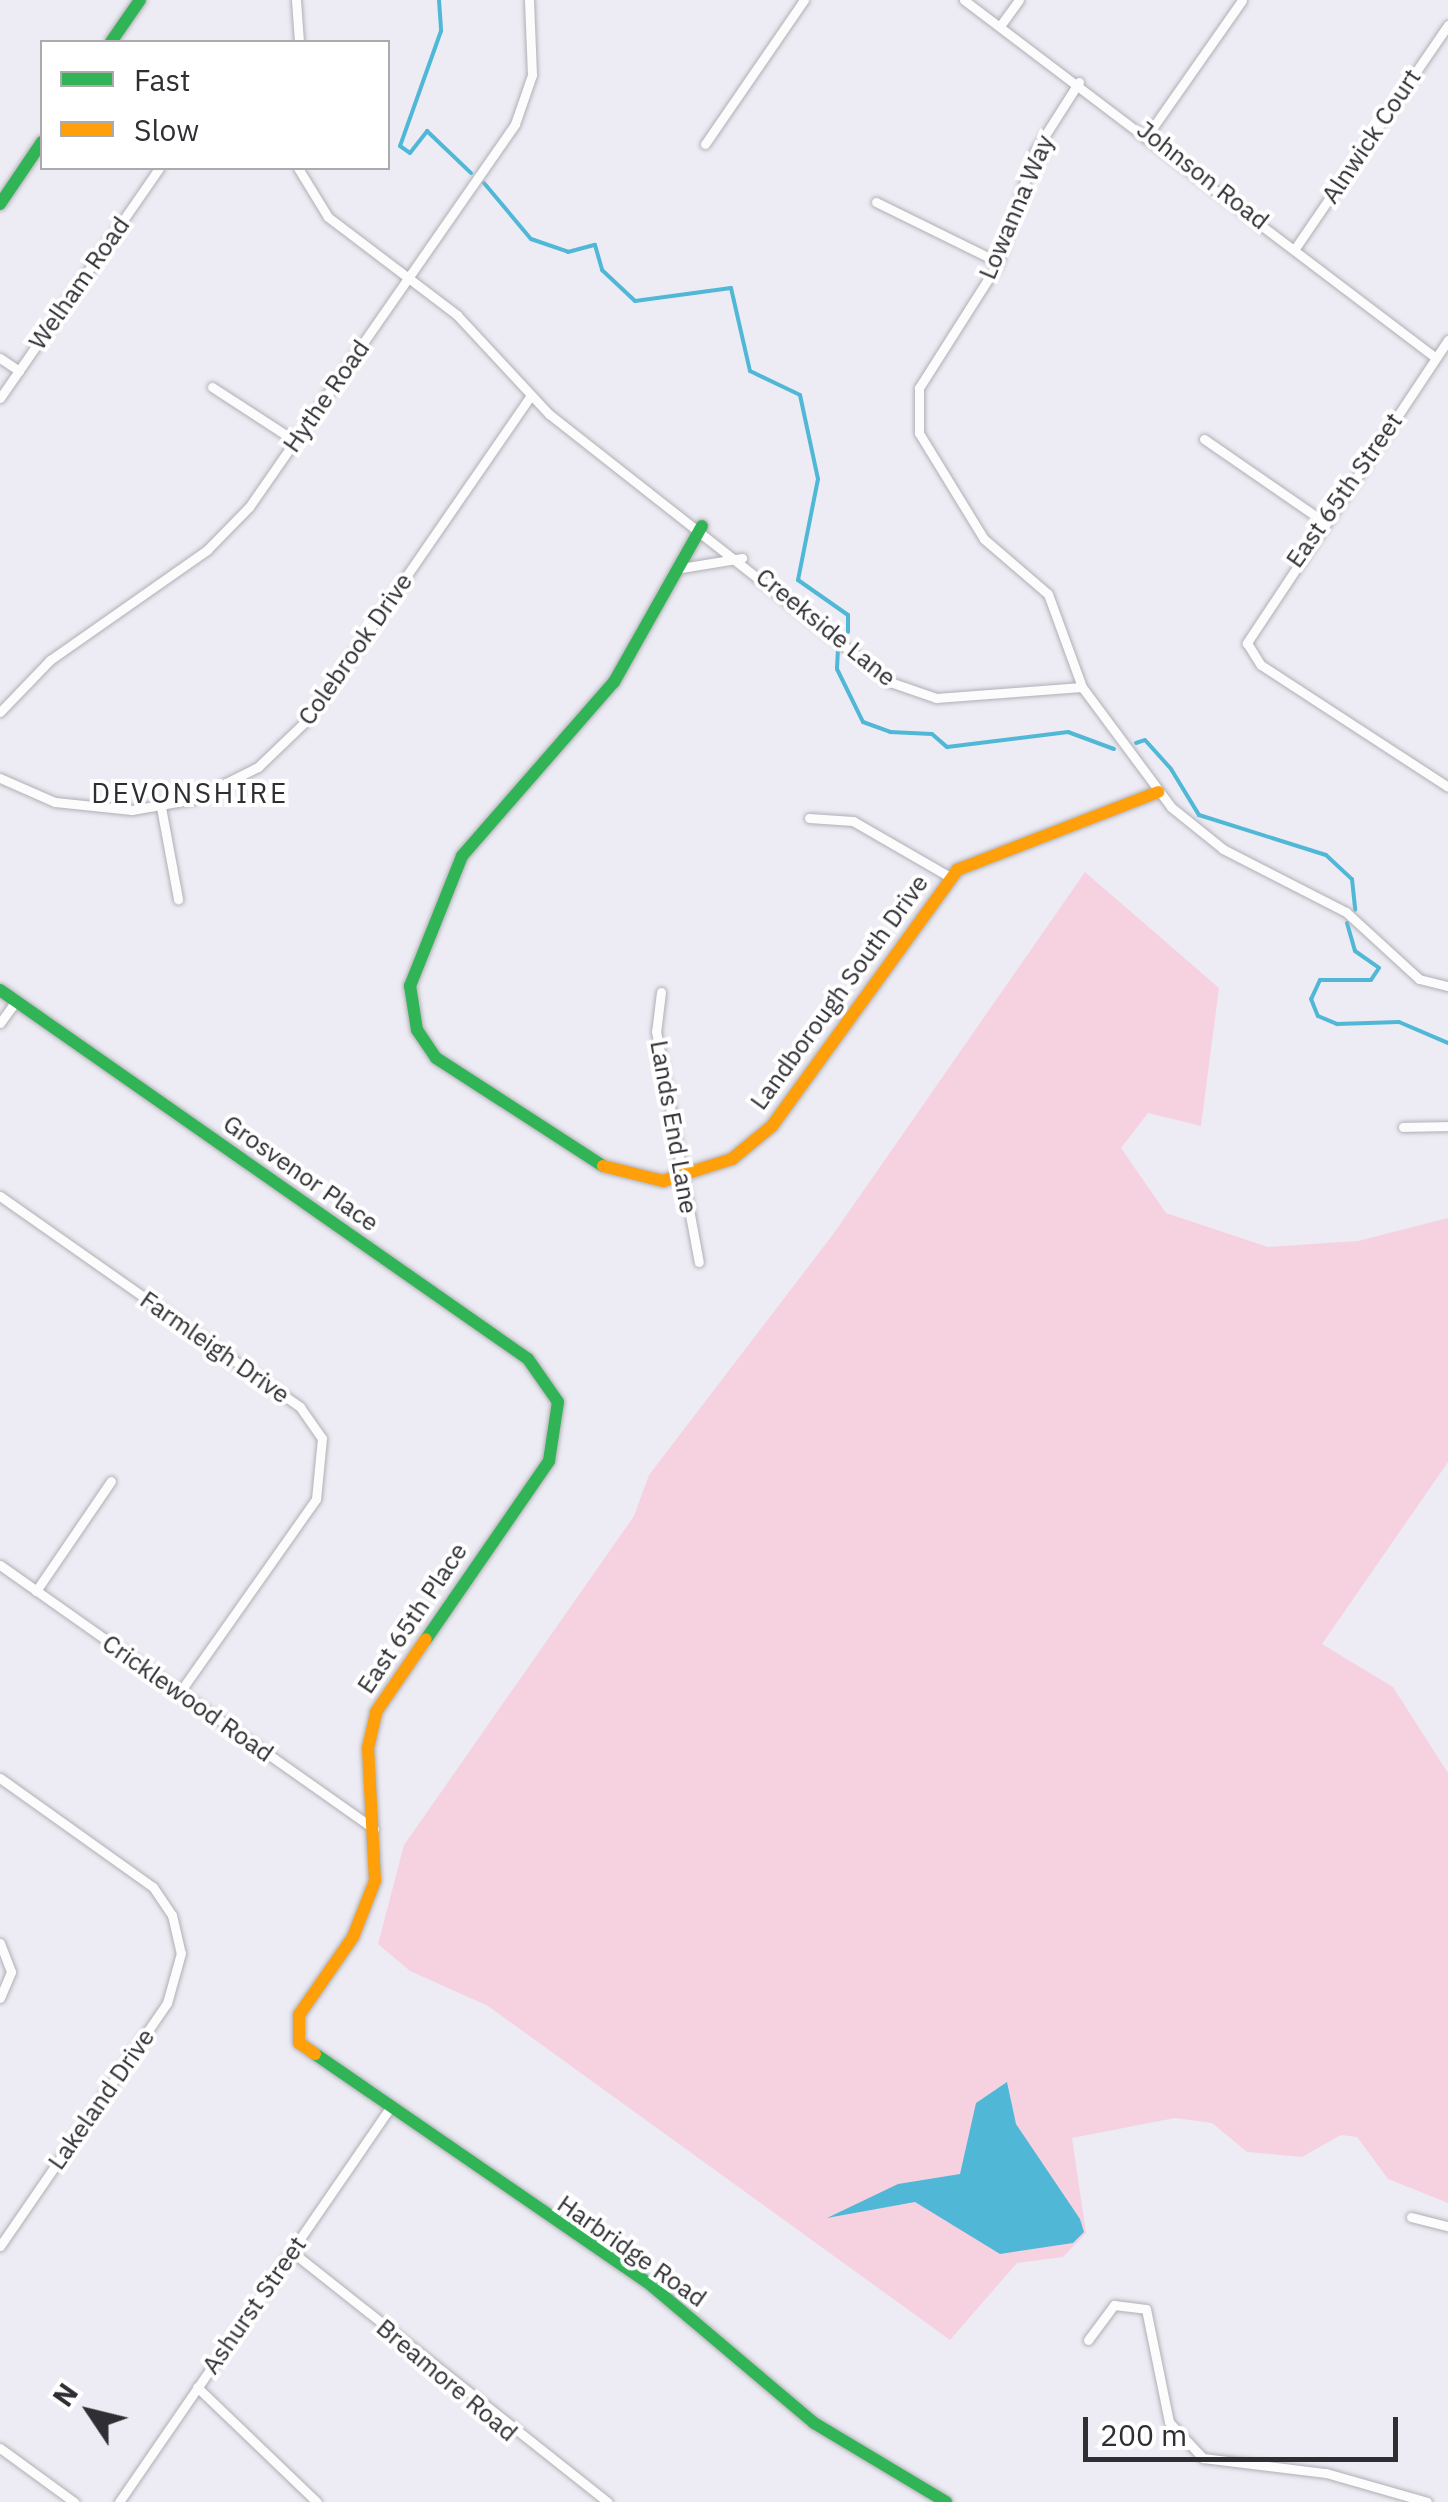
<!DOCTYPE html>
<style>
body{margin:0}
#map{position:relative;width:1448px;height:2502px;overflow:hidden;background:#edecf4;font-family:"IBM Plex Sans",sans-serif}
div>[style]{position:absolute}
[style*='--x']{left:calc(var(--x)*1px);top:calc(var(--y)*1px);width:calc(var(--w)*1px);rotate:calc(var(--a)*1deg)}
.green>*{inset:0;background:#f6d2e1}
.water>*{inset:0;background:#50b8d6}
.stream>*{height:4px;margin:-2px;padding:0 2px;transform-origin:2px;border-radius:2px;background:#50b8d6}
.roads{filter:drop-shadow(0 0 2px #b0afb5) drop-shadow(0 0 2px #b0afb5)}
.street>*{height:9px;margin:-4.5px;padding:0 4.5px;transform-origin:4.5px;border-radius:4.5px;background:#fcfcfd}
.fast>*{height:12px;margin:-6px;padding:0 6px;transform-origin:6px;border-radius:6px;background:#30b455}
.slow>*{height:12px;margin:-6px;padding:0 6px;transform-origin:6px;border-radius:6px;background:#ff9f0a}
span{translate:-50% -50%;white-space:nowrap;text-align:center;line-height:1.15;-webkit-text-stroke:8px #fff;paint-order:stroke}
.street-label{font-size:25px;color:#2e2e33}
.neighbourhood-label{font-size:28px;color:#2e2e33;letter-spacing:2.5px}
.legend{position:absolute;left:40px;top:40px;width:350px;height:130px;box-sizing:border-box;background:#fff;border:2px solid #ababad;margin:0;padding:12px 18px;list-style:none;font-size:30px;color:#2e2e33}
.legend li{display:flex;align-items:center;gap:20px;height:50px}
.legend b{width:50px;border:2px solid #ababad}
.north{position:absolute;left:40px;top:2362px;width:100px;height:100px;-webkit-text-stroke:8px #fff;paint-order:stroke;rotate:305deg;font-size:28px;font-weight:700;line-height:40px;text-align:center;color:#2e2e33}
.north::after{content:'';display:block;margin:auto;width:35px;height:45px;background:#2e2e33;clip-path:polygon(50% 0,100% 100%,50% 72%,0 100%)}
.scale{position:absolute;left:1083px;top:2417px;width:315px;height:45px;box-sizing:border-box;border:5px solid #2e2e33;border-top:0;padding-left:12px;font-size:30px;line-height:35px;white-space:nowrap;color:#2e2e33;-webkit-text-stroke:8px #fff;paint-order:stroke}
</style>
<div id="map">
<div class="green">
<i style="clip-path:polygon(1085px 872px,1219px 988px,1201px 1126px,1148px 1113px,1121px 1148px,1166px 1213px,1268px 1247px,1358px 1241px,1448px 1218px,1448px 1462px,1322px 1644px,1393px 1687px,1448px 1773px,1448px 2203px,1388px 2179px,1357px 2137px,1341px 2135px,1302px 2157px,1247px 2152px,1212px 2123px,1175px 2118px,1072px 2138px,1086px 2233px,1063px 2257px,1017px 2263px,950px 2340px,488px 2006px,410px 1971px,378px 1944px,404px 1845px,634px 1516px,649px 1475px,834px 1233px)"></i>
</div>
<div class="water">
<i style="clip-path:polygon(1007px 2082px,1016px 2124px,1080px 2219px,1084px 2232px,1073px 2243px,1000px 2254px,915px 2202px,827px 2218px,898px 2184px,960px 2174px,976px 2103px)"></i>
</div>
<div class="stream">
<i style="--x:439;--y:0;--w:31;--a:86"></i>
<i style="--x:441;--y:31;--w:122;--a:109.6"></i>
<i style="--x:400;--y:146;--w:12;--a:35"></i>
<i style="--x:410;--y:153;--w:28;--a:-52"></i>
<i style="--x:427;--y:131;--w:61;--a:43.7"></i>
<i style="--x:484;--y:183;--w:73;--a:50"></i>
<i style="--x:531;--y:239;--w:39;--a:19"></i>
<i style="--x:568;--y:252;--w:28;--a:-15"></i>
<i style="--x:595;--y:245;--w:26;--a:74"></i>
<i style="--x:602;--y:270;--w:45;--a:43.2"></i>
<i style="--x:635;--y:301;--w:97;--a:-7.7"></i>
<i style="--x:731;--y:288;--w:85;--a:77.1"></i>
<i style="--x:750;--y:371;--w:55;--a:25.6"></i>
<i style="--x:800;--y:395;--w:86;--a:77.9"></i>
<i style="--x:818;--y:479;--w:103;--a:101.2"></i>
<i style="--x:798;--y:580;--w:61;--a:35"></i>
<i style="--x:848;--y:615;--w:17;--a:90"></i>
<i style="--x:838;--y:649;--w:20;--a:93"></i>
<i style="--x:837;--y:669;--w:59;--a:63.9"></i>
<i style="--x:863;--y:722;--w:29;--a:20"></i>
<i style="--x:890;--y:732;--w:42;--a:2.7"></i>
<i style="--x:932;--y:734;--w:20;--a:41"></i>
<i style="--x:947;--y:747;--w:122;--a:-7.1"></i>
<i style="--x:1068;--y:732;--w:49;--a:20.3"></i>
<i style="--x:1136;--y:743;--w:9;--a:-18"></i>
<i style="--x:1145;--y:740;--w:39;--a:48"></i>
<i style="--x:1171;--y:769;--w:54;--a:58.7"></i>
<i style="--x:1199;--y:815;--w:133;--a:17.5"></i>
<i style="--x:1326;--y:855;--w:35;--a:43"></i>
<i style="--x:1352;--y:879;--w:31;--a:84"></i>
<i style="--x:1347;--y:923;--w:29;--a:74"></i>
<i style="--x:1355;--y:951;--w:29;--a:35"></i>
<i style="--x:1379;--y:968;--w:14;--a:124"></i>
<i style="--x:1371;--y:980;--w:51;--a:180"></i>
<i style="--x:1320;--y:980;--w:21;--a:115"></i>
<i style="--x:1311;--y:999;--w:18;--a:68"></i>
<i style="--x:1318;--y:1016;--w:21;--a:23"></i>
<i style="--x:1337;--y:1024;--w:62;--a:-1.8"></i>
<i style="--x:1399;--y:1022;--w:53;--a:23.2"></i>
</div>
<div class="roads">
<div class="street">
<i style="--x:296;--y:0;--w:42;--a:85.9"></i>
<i style="--x:964;--y:0;--w:592;--a:37.18"></i>
<i style="--x:1000;--y:26;--w:32;--a:-54"></i>
<i style="--x:1079;--y:82;--w:82;--a:122.5"></i>
<i style="--x:1035;--y:151;--w:120;--a:108.4"></i>
<i style="--x:997;--y:265;--w:146;--a:122.4"></i>
<i style="--x:919;--y:388;--w:45;--a:90"></i>
<i style="--x:919;--y:433;--w:124;--a:58.5"></i>
<i style="--x:984;--y:539;--w:84;--a:40.7"></i>
<i style="--x:1048;--y:594;--w:99;--a:69.9"></i>
<i style="--x:1082;--y:687;--w:149;--a:53.4"></i>
<i style="--x:1171;--y:807;--w:67;--a:38.9"></i>
<i style="--x:1223;--y:849;--w:138;--a:27.1"></i>
<i style="--x:1346;--y:912;--w:99;--a:42.5"></i>
<i style="--x:1419;--y:979;--w:30;--a:14"></i>
<i style="--x:1149;--y:133;--w:162;--a:-55"></i>
<i style="--x:705;--y:144;--w:175;--a:-55.5"></i>
<i style="--x:298;--y:168;--w:57;--a:58.5"></i>
<i style="--x:328;--y:217;--w:162;--a:37.2"></i>
<i style="--x:457;--y:315;--w:135;--a:47.1"></i>
<i style="--x:549;--y:414;--w:434;--a:38.2"></i>
<i style="--x:890;--y:682;--w:49;--a:19.2"></i>
<i style="--x:936;--y:698;--w:146;--a:-4.3"></i>
<i style="--x:876;--y:202;--w:136;--a:26.2"></i>
<i style="--x:1296;--y:247;--w:269;--a:-55.6"></i>
<i style="--x:1448;--y:340;--w:364;--a:123.6"></i>
<i style="--x:1247;--y:643;--w:26;--a:58"></i>
<i style="--x:1261;--y:665;--w:223;--a:33.1"></i>
<i style="--x:0;--y:358;--w:23;--a:34"></i>
<i style="--x:212;--y:387;--w:99;--a:33"></i>
<i style="--x:0;--y:398;--w:280;--a:-55.3"></i>
<i style="--x:1204;--y:439;--w:145;--a:34.6"></i>
<i style="--x:681;--y:568;--w:62;--a:-9.3"></i>
<i style="--x:0;--y:712;--w:72;--a:-46.1"></i>
<i style="--x:50;--y:660;--w:192;--a:-35"></i>
<i style="--x:207;--y:550;--w:60;--a:-45.7"></i>
<i style="--x:249;--y:507;--w:466;--a:-55.2"></i>
<i style="--x:515;--y:124;--w:52;--a:-70.9"></i>
<i style="--x:532;--y:75;--w:75;--a:-92.3"></i>
<i style="--x:0;--y:778;--w:60;--a:23.6"></i>
<i style="--x:55;--y:802;--w:77;--a:5.9"></i>
<i style="--x:132;--y:810;--w:63;--a:-10.1"></i>
<i style="--x:194;--y:799;--w:72;--a:-26.6"></i>
<i style="--x:258;--y:767;--w:68;--a:-43.8"></i>
<i style="--x:307;--y:720;--w:393;--a:-55.4"></i>
<i style="--x:161;--y:807;--w:94;--a:79.5"></i>
<i style="--x:809;--y:818;--w:44;--a:3.9"></i>
<i style="--x:853;--y:821;--w:112;--a:30"></i>
<i style="--x:661;--y:992;--w:39;--a:97"></i>
<i style="--x:656;--y:1031;--w:235;--a:79.5"></i>
<i style="--x:0;--y:1023;--w:27;--a:-54"></i>
<i style="--x:1403;--y:1127;--w:45;--a:-1.3"></i>
<i style="--x:0;--y:1196;--w:367;--a:35.1"></i>
<i style="--x:300;--y:1407;--w:38;--a:55"></i>
<i style="--x:322;--y:1438;--w:61;--a:95.6"></i>
<i style="--x:316;--y:1499;--w:236;--a:125.2"></i>
<i style="--x:0;--y:1565;--w:458;--a:35.2"></i>
<i style="--x:36;--y:1591;--w:133;--a:-55.7"></i>
<i style="--x:0;--y:1778;--w:188;--a:35.5"></i>
<i style="--x:153;--y:1887;--w:34;--a:56"></i>
<i style="--x:172;--y:1915;--w:39;--a:77"></i>
<i style="--x:181;--y:1953;--w:52;--a:105.6"></i>
<i style="--x:167;--y:2003;--w:295;--a:124.5"></i>
<i style="--x:0;--y:1943;--w:31;--a:69"></i>
<i style="--x:11;--y:1972;--w:28;--a:113"></i>
<i style="--x:1411;--y:2217;--w:38;--a:14"></i>
<i style="--x:291;--y:2251;--w:404;--a:38.4"></i>
<i style="--x:1088;--y:2340;--w:44;--a:-53.4"></i>
<i style="--x:1114;--y:2305;--w:32;--a:7"></i>
<i style="--x:1146;--y:2309;--w:115;--a:78.5"></i>
<i style="--x:1169;--y:2422;--w:50;--a:46.6"></i>
<i style="--x:1203;--y:2458;--w:124;--a:7"></i>
<i style="--x:1326;--y:2473;--w:105;--a:16"></i>
<i style="--x:197;--y:2387;--w:166;--a:43.8"></i>
<i style="--x:0;--y:2448;--w:92;--a:36.1"></i>
<i style="--x:119;--y:2502;--w:477;--a:-55.5"></i>
</div>
<div class="fast">
<i style="--x:111;--y:42;--w:51;--a:-55.4"></i>
<i style="--x:0;--y:204;--w:75;--a:-55.9"></i>
<i style="--x:0;--y:990;--w:644;--a:34.95"></i>
<i style="--x:528;--y:1359;--w:52;--a:55.1"></i>
<i style="--x:558;--y:1402;--w:60;--a:98.7"></i>
<i style="--x:549;--y:1461;--w:216;--a:124.6"></i>
<i style="--x:603;--y:1166;--w:199;--a:-147.1"></i>
<i style="--x:436;--y:1058;--w:34;--a:-124"></i>
<i style="--x:417;--y:1030;--w:45;--a:-99"></i>
<i style="--x:410;--y:986;--w:140;--a:-68.2"></i>
<i style="--x:462;--y:856;--w:231;--a:-48.9"></i>
<i style="--x:614;--y:682;--w:179;--a:-60.6"></i>
<i style="--x:315;--y:2054;--w:409;--a:34.5"></i>
<i style="--x:652;--y:2286;--w:212;--a:40.2"></i>
<i style="--x:814;--y:2423;--w:154;--a:30.9"></i>
</div>
<div class="slow">
<i style="--x:603;--y:1166;--w:62;--a:14"></i>
<i style="--x:663;--y:1181;--w:72;--a:-17.7"></i>
<i style="--x:732;--y:1159;--w:52;--a:-39.5"></i>
<i style="--x:772;--y:1126;--w:316;--a:-54.1"></i>
<i style="--x:957;--y:870;--w:216;--a:-21.2"></i>
<i style="--x:315;--y:2054;--w:19;--a:-145"></i>
<i style="--x:299;--y:2043;--w:28;--a:-90"></i>
<i style="--x:299;--y:2015;--w:95;--a:-55.3"></i>
<i style="--x:353;--y:1937;--w:60;--a:-68.6"></i>
<i style="--x:375;--y:1881;--w:133;--a:-93"></i>
<i style="--x:368;--y:1748;--w:37;--a:-77"></i>
<i style="--x:376;--y:1712;--w:88;--a:-55.6"></i>
</div>
</div>
<div class="street-label">
<span style="left:1371px;top:136px;rotate:-56deg">Alnwick Court</span>
<span style="left:1203px;top:175px;rotate:38deg">Johnson Road</span>
<span style="left:1016px;top:207px;rotate:-67deg">Lowanna Way</span>
<span style="left:79px;top:283px;rotate:-55deg">Welham Road</span>
<span style="left:326px;top:396px;rotate:-55deg">Hythe Road</span>
<span style="left:1344px;top:490px;rotate:-55deg">East 65th Street</span>
<span style="left:826px;top:627px;rotate:39deg">Creekside Lane</span>
<span style="left:355px;top:649px;rotate:-55deg">Colebrook Drive</span>
<span style="left:839px;top:992px;rotate:-54deg">Landborough South Drive</span>
<span style="left:674px;top:1127px;rotate:80deg">Lands End Lane</span>
<span style="left:301px;top:1173px;rotate:35deg">Grosvenor Place</span>
<span style="left:215px;top:1347px;rotate:35deg">Farmleigh Drive</span>
<span style="left:412px;top:1618px;rotate:-56deg">East 65th Place</span>
<span style="left:188px;top:1698px;rotate:35deg">Cricklewood Road</span>
<span style="left:101px;top:2099px;rotate:-55deg">Lakeland Drive</span>
<span style="left:632px;top:2251px;rotate:35deg">Harbridge Road</span>
<span style="left:254px;top:2305px;rotate:-55deg">Ashurst Street</span>
<span style="left:447px;top:2380px;rotate:40deg">Breamore Road</span>
</div>
<div class="neighbourhood-label">
<span style="left:190px;top:793px">DEVONSHIRE</span>
</div>
<ul class="legend">
<li><b style="height:12px;background:#30b455"></b>Fast</li>
<li><b style="height:12px;background:#ff9f0a"></b>Slow</li>
</ul>
<div class="north">N</div>
<div class="scale">200 m</div>
</div>
